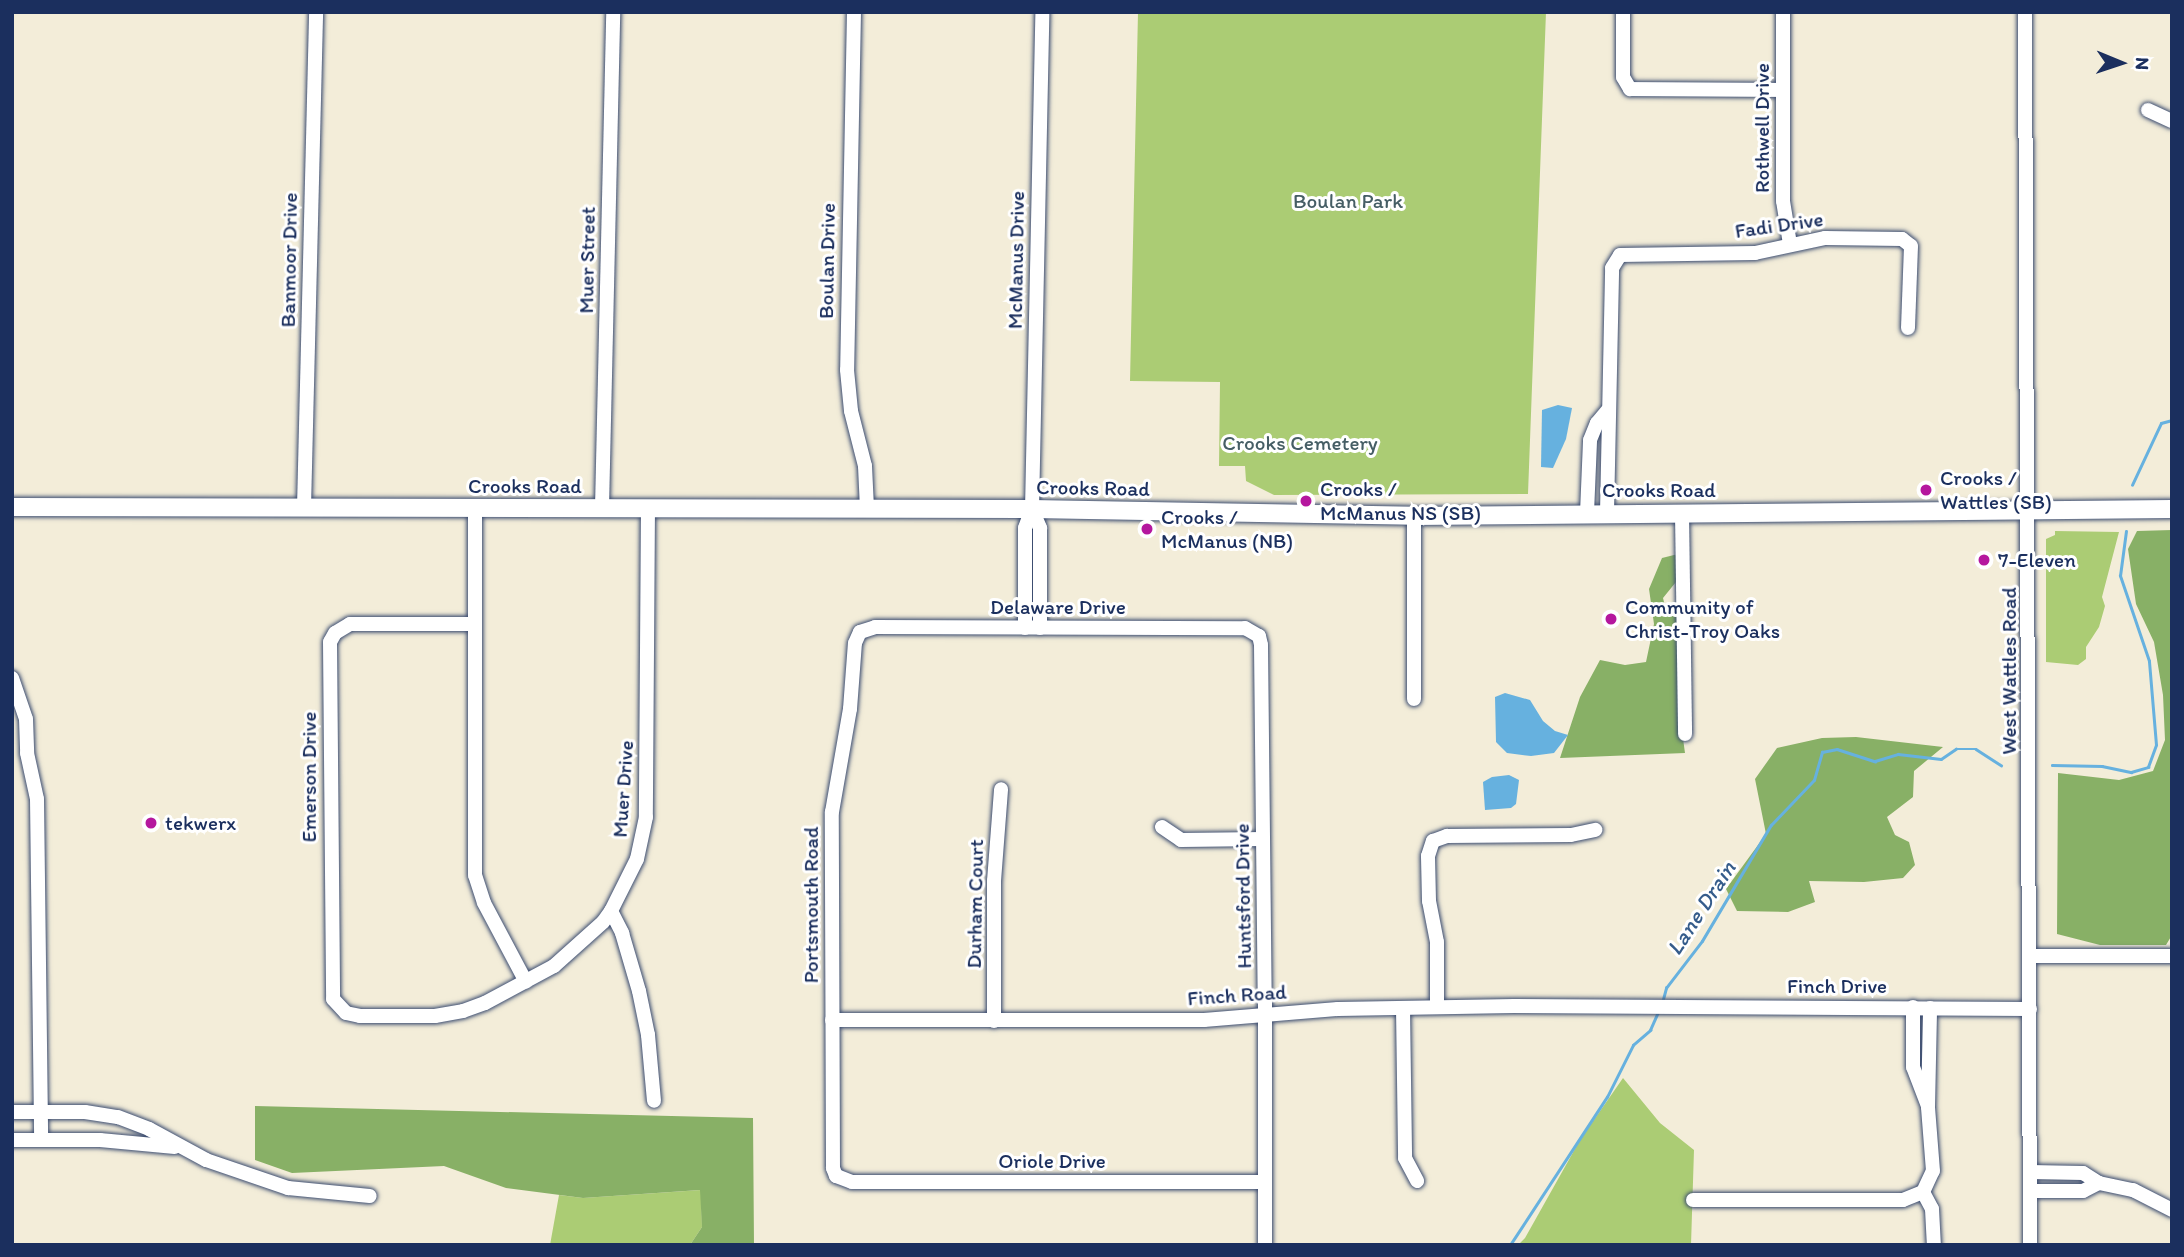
<!DOCTYPE html>
<style>
body{margin:0}
#map{position:relative;width:2184px;height:1257px;overflow:hidden;background:#f3edd9;font-family:Itim,sans-serif}
div>[style]{position:absolute}
[style*='--x']{left:calc(var(--x)*1px);top:calc(var(--y)*1px);width:calc(var(--w)*1px);rotate:calc(var(--a)*1deg)}
.green>*{inset:0;background:#abcc74}
.forest>*{inset:0;background:#88b066}
.water>*{inset:0;background:#66b1df}
.stream>*{height:2.5px;margin:-1.25px;padding:0 1.25px;transform-origin:1.25px;border-radius:1.25px;background:#66b1df}
.roads{filter:drop-shadow(0 0 2px #3b4c70) drop-shadow(0 0 2px #3b4c70)}
.minor>*{height:14px;margin:-7px;padding:0 7px;transform-origin:7px;border-radius:7px;background:#fff}
.major>*{height:18px;margin:-9px;padding:0 9px;transform-origin:9px;border-radius:9px;background:#fff}
.dots>*{width:19px;height:19px;translate:-50% -50%;box-sizing:border-box;border:4px solid #fff;border-radius:50%}
span{translate:-50% -50%;white-space:nowrap;text-align:center;line-height:1.15;-webkit-text-stroke:6px #fff;paint-order:stroke}
.street-label{font-size:21px;color:#1b2f5e}
.park-label{font-size:21px;color:#465e65}
.poi-label{font-size:21px;color:#1b2f5e}
.left{translate:0 -50%;text-align:left}
.water-label{font-size:23px;color:#355c8b;font-style:italic}
.frame{position:absolute;inset:0;border:14px solid #1b2f5e;pointer-events:none}
.north{position:absolute;left:2086px;top:28px;width:70px;height:70px;-webkit-text-stroke:5px #fff;paint-order:stroke;rotate:92deg;font-size:19px;font-weight:700;line-height:28px;text-align:center;color:#1b2f5e}
.north::after{content:'';display:block;margin:auto;width:24px;height:32px;background:#1b2f5e;clip-path:polygon(50% 0,100% 100%,50% 72%,0 100%)}
</style>
<div id="map">
<div class="green">
<i style="clip-path:polygon(1138px 12px,1546px 12px,1528px 494px,1274px 495px,1246px 481px,1245px 466px,1219px 466px,1220px 382px,1130px 381px)"></i>
<i style="clip-path:polygon(2055px 531px,2119px 532px,2102px 597px,2105px 606px,2099px 627px,2086px 647px,2086px 659px,2078px 665px,2046px 662px,2046px 539px,2055px 535px)"></i>
<i style="clip-path:polygon(1623px 1078px,1660px 1123px,1694px 1150px,1691px 1245px,1518px 1245px,1525px 1238px,1580px 1140px)"></i>
<i style="clip-path:polygon(701px 1190px,702px 1227px,690px 1245px,550px 1245px,559px 1195px,583px 1198px)"></i>
</div>
<div class="forest">
<i style="clip-path:polygon(2172px 530px,2172px 935px,2166px 945px,2100px 945px,2057px 934px,2058px 773px,2119px 780px,2153px 771px,2165px 740px,2163px 695px,2154px 642px,2136px 604px,2128px 549px,2137px 531px)"></i>
<i style="clip-path:polygon(1678px 554px,1680px 577px,1663px 598px,1666px 610px,1680px 619px,1680px 717px,1685px 753px,1560px 758px,1580px 697px,1600px 660px,1625px 665px,1646px 662px,1654px 624px,1649px 589px,1662px 558px)"></i>
<i style="clip-path:polygon(1856px 737px,1943px 747px,1914px 771px,1913px 797px,1887px 817px,1895px 835px,1909px 842px,1915px 865px,1903px 878px,1864px 882px,1809px 881px,1815px 902px,1788px 912px,1737px 911px,1726px 889px,1766px 834px,1755px 779px,1777px 748px,1822px 738px)"></i>
<i style="clip-path:polygon(255px 1106px,753px 1118px,754px 1245px,690px 1245px,702px 1227px,700px 1190px,583px 1198px,506px 1188px,444px 1166px,292px 1173px,255px 1160px)"></i>
</div>
<div class="water">
<i style="clip-path:polygon(1558px 405px,1572px 408px,1566px 439px,1553px 468px,1541px 467px,1542px 410px)"></i>
<i style="clip-path:polygon(1505px 693px,1530px 700px,1543px 721px,1555px 731px,1568px 735px,1554px 753px,1531px 756px,1507px 753px,1496px 742px,1495px 697px)"></i>
<i style="clip-path:polygon(1509px 775px,1519px 780px,1516px 804px,1511px 808px,1485px 810px,1483px 782px,1492px 777px)"></i>
</div>
<div class="stream">
<i style="--x:2132;--y:485;--w:68;--a:-64.9"></i>
<i style="--x:2161;--y:423;--w:11;--a:-15"></i>
<i style="--x:2052;--y:765;--w:50;--a:1.1"></i>
<i style="--x:2102;--y:766;--w:30;--a:12"></i>
<i style="--x:2131;--y:772;--w:18;--a:-16"></i>
<i style="--x:2148;--y:767;--w:23;--a:-70"></i>
<i style="--x:2156;--y:745;--w:84;--a:-94.8"></i>
<i style="--x:2149;--y:661;--w:90;--a:-108.8"></i>
<i style="--x:2120;--y:576;--w:45;--a:-82.4"></i>
<i style="--x:1662;--y:1003;--w:16;--a:-75"></i>
<i style="--x:1666;--y:988;--w:59;--a:-52.5"></i>
<i style="--x:1702;--y:941;--w:135;--a:-59.3"></i>
<i style="--x:1771;--y:825;--w:62;--a:-46.3"></i>
<i style="--x:1814;--y:780;--w:29;--a:-74"></i>
<i style="--x:1822;--y:752;--w:15;--a:-11"></i>
<i style="--x:1837;--y:749;--w:40;--a:18"></i>
<i style="--x:1875;--y:761;--w:24;--a:-17"></i>
<i style="--x:1898;--y:754;--w:43;--a:6.6"></i>
<i style="--x:1941;--y:759;--w:18;--a:-34"></i>
<i style="--x:1956;--y:749;--w:20;--a:0"></i>
<i style="--x:1976;--y:749;--w:30;--a:33"></i>
<i style="--x:1510;--y:1245;--w:177;--a:-56.8"></i>
<i style="--x:1607;--y:1097;--w:58;--a:-63.4"></i>
<i style="--x:1633;--y:1045;--w:23;--a:-41"></i>
<i style="--x:1650;--y:1030;--w:20;--a:-66"></i>
</div>
<div class="roads">
<div class="minor">
<i style="--x:854;--y:12;--w:358;--a:91.1"></i>
<i style="--x:847;--y:370;--w:41;--a:84.4"></i>
<i style="--x:851;--y:411;--w:57;--a:75.7"></i>
<i style="--x:865;--y:466;--w:42;--a:87.3"></i>
<i style="--x:1623;--y:12;--w:65;--a:90"></i>
<i style="--x:1623;--y:77;--w:14;--a:60"></i>
<i style="--x:1630;--y:89;--w:153;--a:0.4"></i>
<i style="--x:1783;--y:12;--w:189;--a:90"></i>
<i style="--x:1783;--y:201;--w:44;--a:80.8"></i>
<i style="--x:2025;--y:12;--w:1233;--a:89.77"></i>
<i style="--x:2148;--y:110;--w:26;--a:25"></i>
<i style="--x:648;--y:507;--w:310;--a:90.4"></i>
<i style="--x:646;--y:817;--w:43;--a:102.1"></i>
<i style="--x:637;--y:859;--w:58;--a:116.6"></i>
<i style="--x:611;--y:911;--w:25;--a:63"></i>
<i style="--x:622;--y:933;--w:60;--a:73.7"></i>
<i style="--x:639;--y:991;--w:45;--a:78.4"></i>
<i style="--x:648;--y:1035;--w:66;--a:84.8"></i>
<i style="--x:304;--y:508;--w:496;--a:-88.6"></i>
<i style="--x:602;--y:508;--w:496;--a:-88.7"></i>
<i style="--x:475;--y:509;--w:366;--a:90"></i>
<i style="--x:475;--y:875;--w:29;--a:72"></i>
<i style="--x:484;--y:903;--w:89;--a:62"></i>
<i style="--x:1032;--y:509;--w:21;--a:67"></i>
<i style="--x:1040;--y:528;--w:100;--a:90"></i>
<i style="--x:1587;--y:513;--w:73;--a:-87.6"></i>
<i style="--x:1590;--y:440;--w:18;--a:-68"></i>
<i style="--x:1597;--y:423;--w:16;--a:-50"></i>
<i style="--x:1607;--y:513;--w:245;--a:-88.8"></i>
<i style="--x:1612;--y:268;--w:15;--a:-58"></i>
<i style="--x:1620;--y:255;--w:135;--a:-0.8"></i>
<i style="--x:1755;--y:253;--w:72;--a:-12.1"></i>
<i style="--x:1825;--y:238;--w:77;--a:0.7"></i>
<i style="--x:1902;--y:239;--w:11;--a:38"></i>
<i style="--x:1911;--y:246;--w:82;--a:92.1"></i>
<i style="--x:1682;--y:513;--w:221;--a:89.2"></i>
<i style="--x:1414;--y:516;--w:183;--a:90"></i>
<i style="--x:474;--y:624;--w:124;--a:180"></i>
<i style="--x:350;--y:624;--w:17;--a:149"></i>
<i style="--x:335;--y:633;--w:10;--a:119"></i>
<i style="--x:330;--y:642;--w:357;--a:89.5"></i>
<i style="--x:333;--y:999;--w:19;--a:47"></i>
<i style="--x:346;--y:1013;--w:14;--a:12"></i>
<i style="--x:360;--y:1016;--w:75;--a:0"></i>
<i style="--x:435;--y:1016;--w:28;--a:-10"></i>
<i style="--x:463;--y:1011;--w:23;--a:-20"></i>
<i style="--x:485;--y:1003;--w:78;--a:-28.2"></i>
<i style="--x:554;--y:966;--w:66;--a:-41.9"></i>
<i style="--x:603;--y:922;--w:14;--a:-54"></i>
<i style="--x:1025;--y:628;--w:100;--a:-90"></i>
<i style="--x:1025;--y:528;--w:20;--a:-70"></i>
<i style="--x:1032;--y:509;--w:497;--a:-88.8"></i>
<i style="--x:12;--y:678;--w:43;--a:71.1"></i>
<i style="--x:26;--y:719;--w:34;--a:88"></i>
<i style="--x:27;--y:753;--w:47;--a:77.7"></i>
<i style="--x:37;--y:799;--w:340;--a:89.3"></i>
<i style="--x:1162;--y:827;--w:23;--a:34"></i>
<i style="--x:1181;--y:840;--w:82;--a:-0.7"></i>
<i style="--x:2030;--y:956;--w:142;--a:0"></i>
<i style="--x:1437;--y:1007;--w:65;--a:-90"></i>
<i style="--x:1437;--y:942;--w:42;--a:-101"></i>
<i style="--x:1429;--y:901;--w:45;--a:-91.3"></i>
<i style="--x:1428;--y:856;--w:16;--a:-72"></i>
<i style="--x:1433;--y:841;--w:15;--a:-20"></i>
<i style="--x:1447;--y:836;--w:124;--a:-0.5"></i>
<i style="--x:1571;--y:835;--w:25;--a:-12"></i>
<i style="--x:1913;--y:1007;--w:60;--a:90"></i>
<i style="--x:1913;--y:1067;--w:42;--a:69"></i>
<i style="--x:1403;--y:1008;--w:150;--a:89.2"></i>
<i style="--x:1405;--y:1158;--w:26;--a:62"></i>
<i style="--x:832;--y:1020;--w:372;--a:0"></i>
<i style="--x:1204;--y:1020;--w:134;--a:-4.7"></i>
<i style="--x:1338;--y:1009;--w:176;--a:-1"></i>
<i style="--x:1514;--y:1006;--w:516;--a:0.33"></i>
<i style="--x:994;--y:1021;--w:140;--a:-90"></i>
<i style="--x:994;--y:881;--w:92;--a:-85.6"></i>
<i style="--x:12;--y:1112;--w:73;--a:0"></i>
<i style="--x:85;--y:1112;--w:33;--a:9"></i>
<i style="--x:118;--y:1117;--w:33;--a:21"></i>
<i style="--x:149;--y:1129;--w:65;--a:28.5"></i>
<i style="--x:206;--y:1160;--w:87;--a:18.9"></i>
<i style="--x:288;--y:1188;--w:82;--a:5.6"></i>
<i style="--x:12;--y:1140;--w:88;--a:0"></i>
<i style="--x:100;--y:1140;--w:75;--a:5.3"></i>
<i style="--x:2030;--y:1172;--w:53;--a:1.1"></i>
<i style="--x:2083;--y:1173;--w:19;--a:32"></i>
<i style="--x:2099;--y:1183;--w:35;--a:12"></i>
<i style="--x:2133;--y:1190;--w:44;--a:27.1"></i>
<i style="--x:1265;--y:1182;--w:413;--a:180"></i>
<i style="--x:852;--y:1182;--w:17;--a:-159"></i>
<i style="--x:836;--y:1176;--w:9;--a:-111"></i>
<i style="--x:833;--y:1168;--w:356;--a:-90.2"></i>
<i style="--x:832;--y:812;--w:105;--a:-80.1"></i>
<i style="--x:850;--y:709;--w:66;--a:-85.7"></i>
<i style="--x:855;--y:643;--w:12;--a:-66"></i>
<i style="--x:860;--y:632;--w:16;--a:-18"></i>
<i style="--x:875;--y:627;--w:370;--a:0.2"></i>
<i style="--x:1245;--y:628;--w:16;--a:30"></i>
<i style="--x:1259;--y:636;--w:9;--a:77"></i>
<i style="--x:1261;--y:645;--w:357;--a:89.4"></i>
<i style="--x:1265;--y:1002;--w:243;--a:90"></i>
<i style="--x:2030;--y:1191;--w:53;--a:0"></i>
<i style="--x:2083;--y:1191;--w:18;--a:-27"></i>
<i style="--x:1923;--y:1192;--w:19;--a:62"></i>
<i style="--x:1932;--y:1209;--w:36;--a:87"></i>
<i style="--x:1693;--y:1200;--w:210;--a:0"></i>
<i style="--x:1903;--y:1200;--w:22;--a:-22"></i>
<i style="--x:1923;--y:1192;--w:23;--a:-65"></i>
<i style="--x:1933;--y:1171;--w:64;--a:-94.5"></i>
<i style="--x:1928;--y:1107;--w:99;--a:-88.8"></i>
</div>
<div class="major">
<i style="--x:12;--y:507;--w:1020;--a:0.11"></i>
<i style="--x:1032;--y:509;--w:382;--a:1"></i>
<i style="--x:1414;--y:516;--w:758;--a:-0.53"></i>
</div>
</div>
<div class="dots">
<i style="left:1926px;top:490px;background:#b5179e"></i>
<i style="left:1306px;top:501px;background:#b5179e"></i>
<i style="left:1147px;top:529px;background:#b5179e"></i>
<i style="left:1984px;top:560px;background:#b5179e"></i>
<i style="left:1611px;top:619px;background:#b5179e"></i>
<i style="left:151px;top:823px;background:#b5179e"></i>
</div>
<div class="street-label">
<span style="left:1762px;top:128px;rotate:-90deg">Rothwell Drive</span>
<span style="left:1779px;top:225px;rotate:-8deg">Fadi Drive</span>
<span style="left:289px;top:260px;rotate:-89deg">Banmoor Drive</span>
<span style="left:587px;top:260px;rotate:-89deg">Muer Street</span>
<span style="left:1016px;top:260px;rotate:-89deg">McManus Drive</span>
<span style="left:827px;top:261px;rotate:-89deg">Boulan Drive</span>
<span style="left:525px;top:486px">Crooks Road</span>
<span style="left:1093px;top:488px;rotate:1deg">Crooks Road</span>
<span style="left:1659px;top:490px">Crooks Road</span>
<span style="left:1058px;top:607px">Delaware Drive</span>
<span style="left:2009px;top:671px;rotate:-90deg">West Wattles Road</span>
<span style="left:309px;top:777px;rotate:-90deg">Emerson Drive</span>
<span style="left:623px;top:789px;rotate:-86deg">Muer Drive</span>
<span style="left:1243px;top:896px;rotate:-91deg">Huntsford Drive</span>
<span style="left:975px;top:904px;rotate:-89deg">Durham Court</span>
<span style="left:811px;top:905px;rotate:-90deg">Portsmouth Road</span>
<span style="left:1837px;top:986px">Finch Drive</span>
<span style="left:1237px;top:995px;rotate:-4deg">Finch Road</span>
<span style="left:1052px;top:1161px">Oriole Drive</span>
</div>
<div class="park-label">
<span style="left:1348px;top:201px">Boulan Park</span>
<span style="left:1300px;top:443px">Crooks Cemetery</span>
</div>
<div class="poi-label">
<span class="left" style="left:1940px;top:490px">Crooks /<br>Wattles (SB)</span>
<span class="left" style="left:1320px;top:501px">Crooks /<br>McManus NS (SB)</span>
<span class="left" style="left:1161px;top:529px">Crooks /<br>McManus (NB)</span>
<span class="left" style="left:1998px;top:560px">7-Eleven</span>
<span class="left" style="left:1625px;top:619px">Community of<br>Christ-Troy Oaks</span>
<span class="left" style="left:165px;top:823px">tekwerx</span>
</div>
<div class="water-label">
<span style="left:1701px;top:908px;rotate:-57deg">Lane Drain</span>
</div>
<div class="frame"></div>
<div class="north">N</div>
</div>
